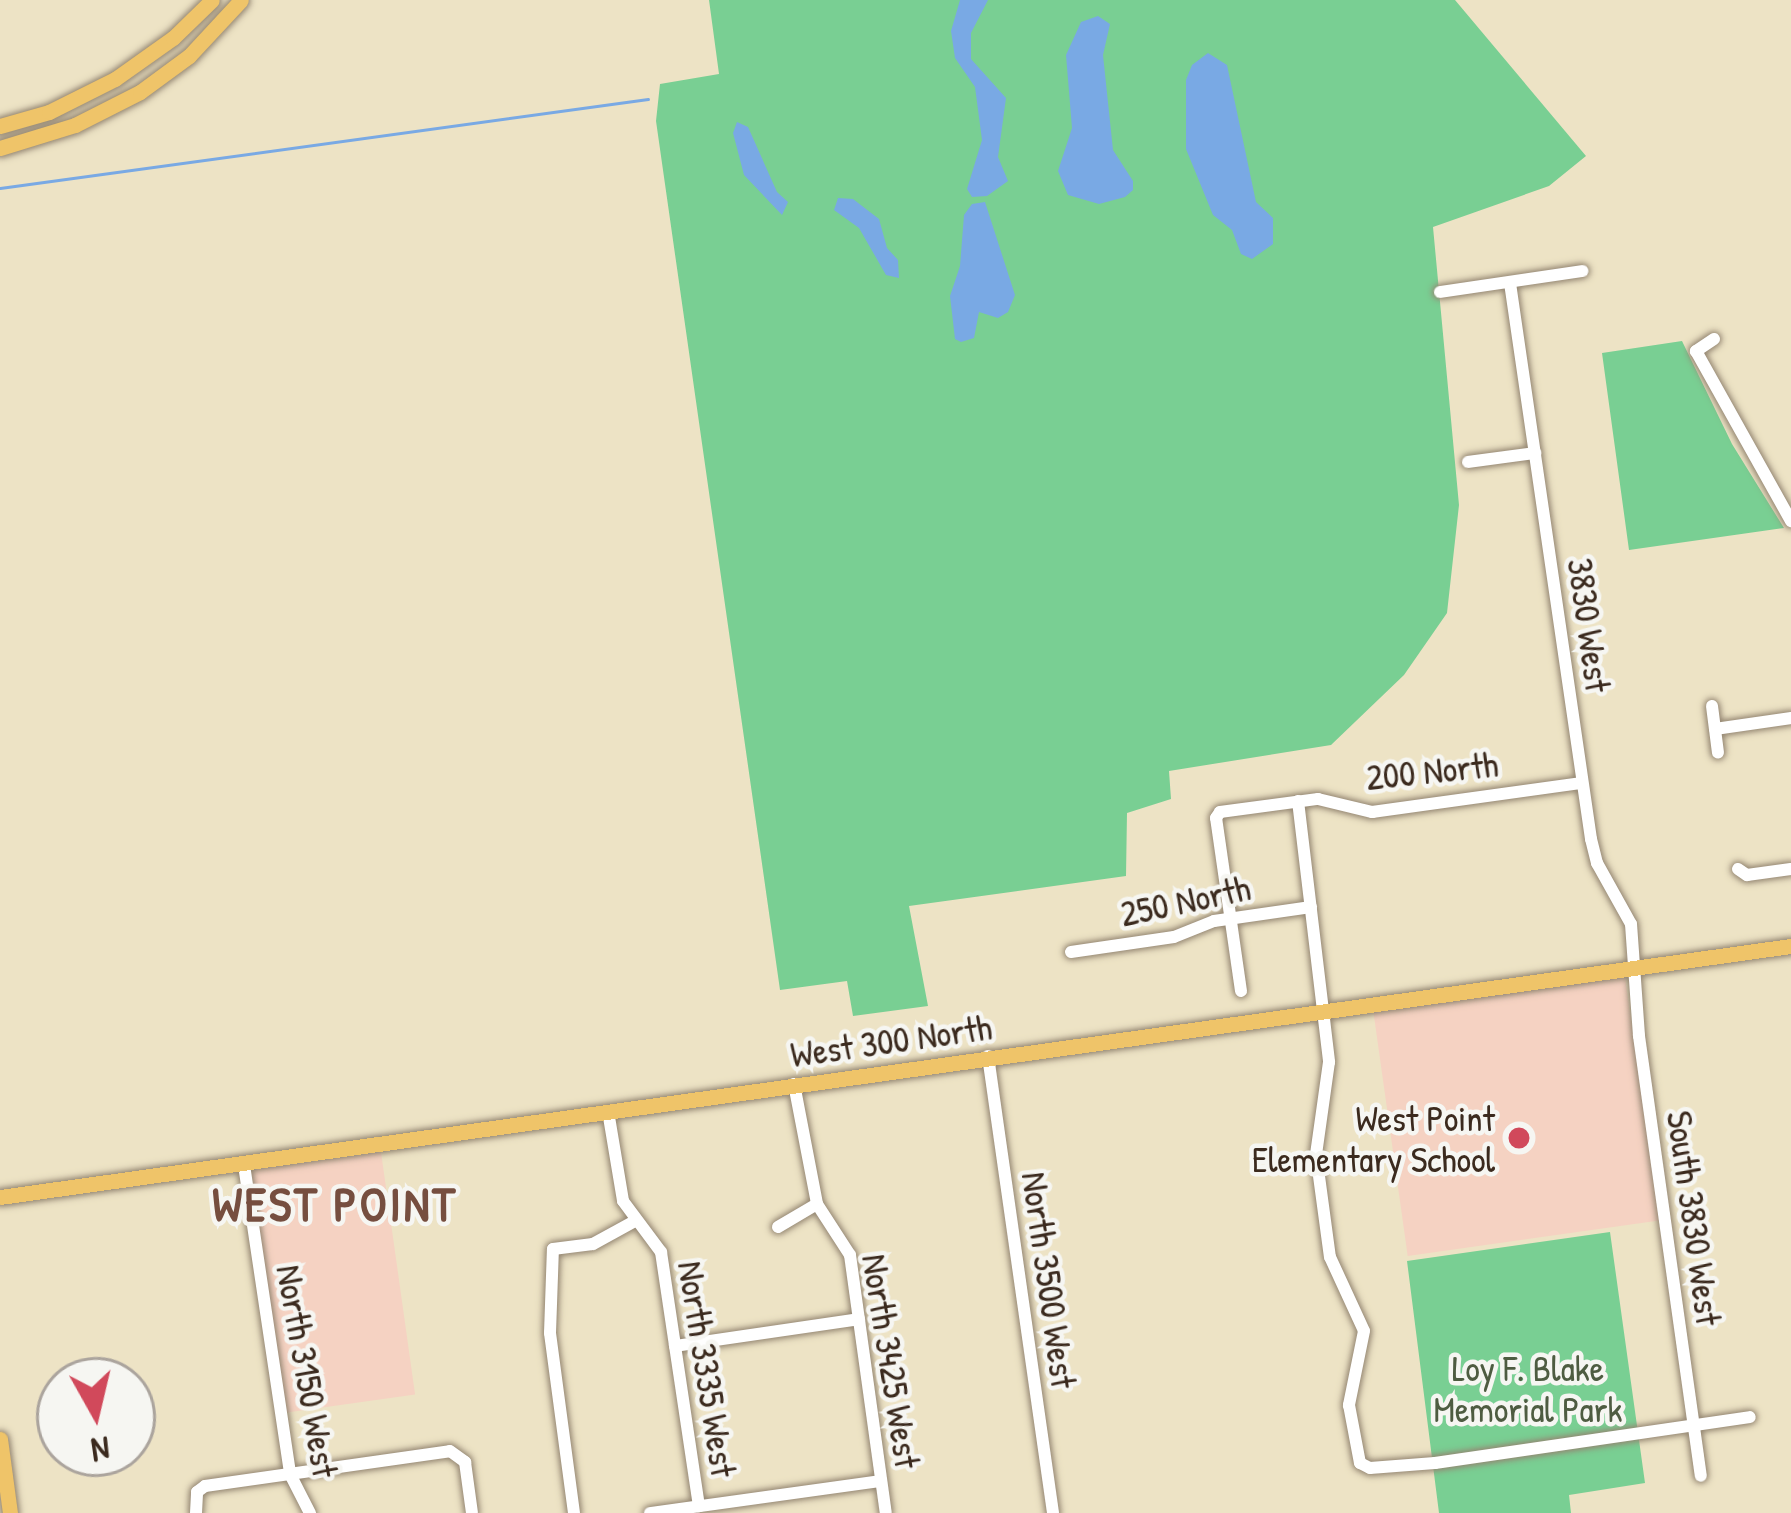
<!DOCTYPE html>
<style>
body{margin:0}
#map{position:relative;width:1791px;height:1513px;overflow:hidden;background:#ede3c5;font-family:"Patrick Hand",sans-serif}
div>[style]{position:absolute}
[style*='--x']{left:calc(var(--x)*1px);top:calc(var(--y)*1px);width:calc(var(--w)*1px);rotate:calc(var(--a)*1deg)}
.built>*{inset:0;background:#f5d2c2;transform-origin:0 0}
.green>*{inset:0;background:#79cf93}
.water>*{inset:0;background:#79a9e4}
.stream>*{height:3px;margin:-1.5px;padding:0 1.5px;transform-origin:1.5px;border-radius:1.5px;background:#79a9e4}
.roads{filter:drop-shadow(0 0 3px #948672) drop-shadow(0 0 3px #948672)}
.minor>*{height:12px;margin:-6px;padding:0 6px;transform-origin:6px;border-radius:6px;background:#fff}
.major>*{height:15px;margin:-7.5px;padding:0 7.5px;transform-origin:7.5px;border-radius:7.5px;background:#efc469}
.dots>*{width:33px;height:33px;translate:-50% -50%;box-sizing:border-box;border:6px solid #f6f6f2;border-radius:50%}
span{translate:-50% -50%;white-space:nowrap;text-align:center;line-height:1.15;-webkit-text-stroke:9px #f6f6f2;paint-order:stroke}
.street-label{font-size:36px;color:#3b2a1e}
.poi-label{font-size:36px;color:#3b2a1e}
.right{translate:-100% -50%;text-align:right}
.park-label{font-size:36px;color:#4e5c41}
.district-label{font-size:48px;color:#764e3f;font-weight:700;letter-spacing:3px}
.north{position:absolute;left:36px;top:1357px;width:120px;height:120px;box-sizing:border-box;background:#f6f6f2;border:3px solid #aba49d;border-radius:50%;rotate:172deg;font-size:33px;font-weight:700;line-height:48px;text-align:center;color:#3b2a1e}
.north::after{content:'';display:block;margin:auto;width:42px;height:54px;background:#d1495b;clip-path:polygon(50% 0,100% 100%,50% 72%,0 100%)}
</style>
<div id="map">
<div class="built">
<i style="left:1625px;top:977px;width:246px;height:254px;rotate:82deg"></i>
<i style="left:381px;top:1152px;width:245px;height:131px;rotate:82deg"></i>
</div>
<div class="green">
<i style="clip-path:polygon(709px 0,1455px 0,1586px 156px,1549px 186px,1433px 227px,1459px 505px,1447px 613px,1404px 675px,1331px 745px,1169px 771px,1171px 799px,1127px 813px,1126px 876px,909px 906px,928px 1006px,853px 1016px,847px 981px,780px 990px,656px 121px,660px 84px,719px 74px)"></i>
<i style="clip-path:polygon(1682px 341px,1732px 444px,1784px 528px,1629px 550px,1602px 353px)"></i>
<i style="clip-path:polygon(1610px 1232px,1645px 1483px,1569px 1495px,1571px 1513px,1439px 1513px,1407px 1261px)"></i>
</div>
<div class="water">
<i style="clip-path:polygon(960px 0,988px 0,971px 33px,971px 59px,1006px 98px,998px 157px,1008px 181px,987px 196px,972px 197px,967px 189px,982px 140px,975px 87px,955px 58px,951px 31px)"></i>
<i style="clip-path:polygon(1098px 16px,1110px 24px,1103px 55px,1113px 150px,1133px 181px,1133px 190px,1125px 197px,1099px 204px,1068px 195px,1058px 171px,1072px 128px,1066px 55px,1081px 22px)"></i>
<i style="clip-path:polygon(1208px 53px,1227px 65px,1256px 202px,1273px 218px,1273px 244px,1252px 259px,1241px 254px,1232px 230px,1213px 215px,1186px 149px,1186px 80px,1192px 65px)"></i>
<i style="clip-path:polygon(737px 122px,748px 127px,777px 192px,788px 202px,782px 215px,744px 175px,733px 133px)"></i>
<i style="clip-path:polygon(838px 198px,853px 199px,879px 219px,887px 248px,898px 260px,899px 278px,886px 275px,859px 228px,834px 210px)"></i>
<i style="clip-path:polygon(985px 202px,1015px 295px,1008px 312px,998px 318px,979px 312px,974px 338px,961px 342px,955px 339px,950px 296px,960px 266px,964px 215px,972px 204px)"></i>
</div>
<div class="stream">
<i style="--x:0;--y:188;--w:654;--a:-7.82"></i>
</div>
<div class="roads">
<div class="minor">
<i style="--x:1510;--y:283;--w:562;--a:81.71"></i>
<i style="--x:1591;--y:839;--w:25;--a:76"></i>
<i style="--x:1597;--y:863;--w:70;--a:60.9"></i>
<i style="--x:1631;--y:924;--w:112;--a:85.9"></i>
<i style="--x:1639;--y:1036;--w:444;--a:82"></i>
<i style="--x:1440;--y:292;--w:144;--a:-8.4"></i>
<i style="--x:1714;--y:339;--w:22;--a:146"></i>
<i style="--x:1696;--y:351;--w:195;--a:60.8"></i>
<i style="--x:1468;--y:462;--w:68;--a:-7.7"></i>
<i style="--x:1712;--y:706;--w:47;--a:82.7"></i>
<i style="--x:1715;--y:729;--w:77;--a:-8.2"></i>
<i style="--x:1298;--y:801;--w:263;--a:83.2"></i>
<i style="--x:1329;--y:1062;--w:93;--a:98"></i>
<i style="--x:1316;--y:1154;--w:104;--a:82.3"></i>
<i style="--x:1330;--y:1257;--w:81;--a:65.3"></i>
<i style="--x:1364;--y:1331;--w:76;--a:101.5"></i>
<i style="--x:1349;--y:1405;--w:59;--a:79.3"></i>
<i style="--x:1360;--y:1463;--w:11;--a:27"></i>
<i style="--x:1370;--y:1468;--w:65;--a:-4.4"></i>
<i style="--x:1435;--y:1463;--w:318;--a:-8.3"></i>
<i style="--x:1738;--y:869;--w:11;--a:34"></i>
<i style="--x:1747;--y:875;--w:44;--a:-7.8"></i>
<i style="--x:1071;--y:952;--w:104;--a:-8.3"></i>
<i style="--x:1174;--y:937;--w:43;--a:-21.8"></i>
<i style="--x:1214;--y:921;--w:98;--a:-8.2"></i>
<i style="--x:1241;--y:991;--w:175;--a:-98.2"></i>
<i style="--x:1216;--y:818;--w:7;--a:-56"></i>
<i style="--x:1220;--y:812;--w:99;--a:-7.6"></i>
<i style="--x:1318;--y:799;--w:56;--a:13.5"></i>
<i style="--x:1372;--y:812;--w:212;--a:-7.9"></i>
<i style="--x:988;--y:1056;--w:462;--a:81.9"></i>
<i style="--x:794;--y:1084;--w:122;--a:79.1"></i>
<i style="--x:817;--y:1204;--w:61;--a:57.1"></i>
<i style="--x:850;--y:1255;--w:260;--a:82.1"></i>
<i style="--x:608;--y:1111;--w:91;--a:80.5"></i>
<i style="--x:623;--y:1201;--w:64;--a:53.3"></i>
<i style="--x:661;--y:1252;--w:257;--a:81.5"></i>
<i style="--x:244;--y:1165;--w:312;--a:81.5"></i>
<i style="--x:290;--y:1474;--w:44;--a:62.9"></i>
<i style="--x:778;--y:1227;--w:45;--a:-30.5"></i>
<i style="--x:675;--y:1346;--w:186;--a:-8.3"></i>
<i style="--x:196;--y:1513;--w:21;--a:-87"></i>
<i style="--x:197;--y:1492;--w:10;--a:-37"></i>
<i style="--x:205;--y:1486;--w:247;--a:-8.1"></i>
<i style="--x:450;--y:1451;--w:19;--a:36"></i>
<i style="--x:465;--y:1462;--w:51;--a:82.2"></i>
<i style="--x:574;--y:1513;--w:182;--a:-97.6"></i>
<i style="--x:550;--y:1333;--w:84;--a:-88"></i>
<i style="--x:553;--y:1249;--w:40;--a:-7.1"></i>
<i style="--x:593;--y:1244;--w:48;--a:-28.7"></i>
<i style="--x:650;--y:1513;--w:233;--a:-7.9"></i>
</div>
<div class="major">
<i style="--x:0;--y:126;--w:51;--a:-15.9"></i>
<i style="--x:49;--y:112;--w:74;--a:-26.6"></i>
<i style="--x:115;--y:79;--w:71;--a:-35.3"></i>
<i style="--x:173;--y:38;--w:54;--a:-44.3"></i>
<i style="--x:0;--y:148;--w:78;--a:-17"></i>
<i style="--x:75;--y:125;--w:73;--a:-26.9"></i>
<i style="--x:140;--y:92;--w:61;--a:-36.3"></i>
<i style="--x:189;--y:56;--w:76;--a:-47.1"></i>
<i style="--x:0;--y:1197;--w:1809;--a:-7.98"></i>
<i style="--x:0;--y:1439;--w:75;--a:82.3"></i>
</div>
</div>
<div class="dots">
<i style="left:1519px;top:1138px;background:#d1495b"></i>
</div>
<div class="street-label">
<span style="left:1590px;top:625px;rotate:82deg">3830 West</span>
<span style="left:1432px;top:770px;rotate:-6deg">200 North</span>
<span style="left:1185px;top:900px;rotate:-12deg">250 North</span>
<span style="left:891px;top:1040px;rotate:-8deg">West 300 North</span>
<span style="left:1695px;top:1218px;rotate:82deg">South 3830 West</span>
<span style="left:1050px;top:1280px;rotate:82deg">North 3500 West</span>
<span style="left:892px;top:1361px;rotate:81deg">North 3425 West</span>
<span style="left:708px;top:1369px;rotate:81deg">North 3335 West</span>
<span style="left:308px;top:1371px;rotate:80deg">North 3150 West</span>
</div>
<div class="poi-label">
<span class="right" style="left:1495px;top:1138px">West Point<br>Elementary School</span>
</div>
<div class="park-label">
<span style="left:1528px;top:1388px">Loy F. Blake<br>Memorial Park</span>
</div>
<div class="district-label">
<span style="left:335px;top:1204px">WEST POINT</span>
</div>
<div class="north">N</div>
</div>
